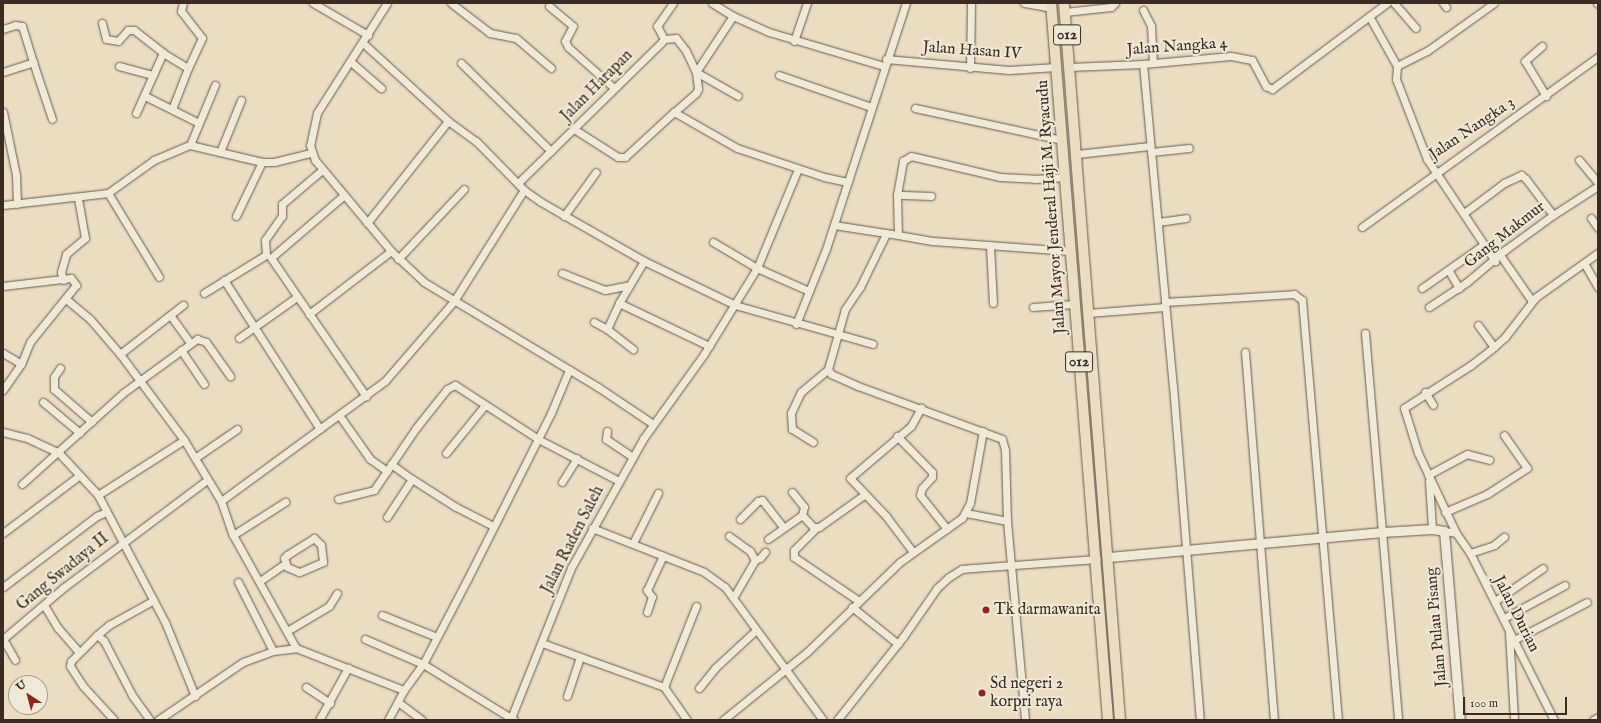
<!DOCTYPE html>
<style>
body{margin:0}
#map{position:relative;width:1601px;height:723px;overflow:hidden;background:#eaddc2;font-family:"IM FELL English",serif}
div>[style]{position:absolute}
[style*='--x']{left:calc(var(--x)*1px);top:calc(var(--y)*1px);width:calc(var(--w)*1px);rotate:calc(var(--a)*1deg)}
.roads{filter:drop-shadow(0 0 1px #67584b) drop-shadow(0 0 1px #67584b)}
.street>*{height:7px;margin:-3.5px;padding:0 3.5px;transform-origin:3.5px;border-radius:3.5px;background:#f1e9d7}
.secondary>*{height:9px;margin:-4.5px;padding:0 4.5px;transform-origin:4.5px;border-radius:4.5px;background:#f1e9d7}
.primary>*{height:10px;margin:-5px;padding:0 5px;transform-origin:5px;border-radius:5px;background:#eaddc2}
.dots>*{width:11px;height:11px;translate:-50% -50%;box-sizing:border-box;border:2px solid #f1e9d7;border-radius:50%}
span{translate:-50% -50%;white-space:nowrap;text-align:center;line-height:1.15;-webkit-text-stroke:4px #f1e9d7;paint-order:stroke}
.shield-label span{padding:1px 3px;background:#f1e9d7;border:1px solid;border-radius:3px;-webkit-text-stroke-width:0}
.shield-label{font-size:15px;color:#3b2c23;font-weight:700}
.street-label{font-size:16px;color:#3b2c23}
.poi-label{font-size:16px;color:#3b2c23}
.left{translate:0 -50%;text-align:left}
.frame{position:absolute;inset:0;border:4px solid #3b2c23;pointer-events:none}
.north{position:absolute;left:8px;top:675px;width:40px;height:40px;box-sizing:border-box;background:#f1e9d7;border:1px solid #a89d8f;border-radius:50%;rotate:324deg;font-size:11px;font-weight:700;line-height:16px;text-align:center;color:#3b2c23}
.north::after{content:'';display:block;margin:auto;width:14px;height:18px;background:#8f2418;clip-path:polygon(50% 0,100% 100%,50% 72%,0 100%)}
.scale{position:absolute;left:1463px;top:697px;width:104px;height:18px;box-sizing:border-box;border:2px solid #3b2c23;border-top:0;padding-left:5px;font-size:12px;line-height:14px;white-space:nowrap;color:#3b2c23;-webkit-text-stroke:3px #f1e9d7;paint-order:stroke}
</style>
<div id="map">
<div class="roads">
<div class="street">
<i style="--x:183;--y:3;--w:8;--a:104"></i>
<i style="--x:181;--y:11;--w:34;--a:52"></i>
<i style="--x:202;--y:38;--w:33;--a:115"></i>
<i style="--x:313;--y:3;--w:64;--a:30.2"></i>
<i style="--x:387;--y:3;--w:130;--a:122.5"></i>
<i style="--x:317;--y:113;--w:33;--a:102"></i>
<i style="--x:310;--y:145;--w:16;--a:72"></i>
<i style="--x:315;--y:160;--w:119;--a:50.1"></i>
<i style="--x:391;--y:251;--w:45;--a:43.2"></i>
<i style="--x:424;--y:282;--w:203;--a:31.1"></i>
<i style="--x:598;--y:387;--w:66;--a:33.9"></i>
<i style="--x:451;--y:3;--w:49;--a:37.6"></i>
<i style="--x:490;--y:33;--w:26;--a:11"></i>
<i style="--x:516;--y:38;--w:46;--a:40.6"></i>
<i style="--x:712;--y:3;--w:25;--a:32"></i>
<i style="--x:733;--y:16;--w:39;--a:24"></i>
<i style="--x:769;--y:32;--w:120;--a:16.5"></i>
<i style="--x:1024;--y:3;--w:27;--a:10"></i>
<i style="--x:1394;--y:3;--w:33;--a:49"></i>
<i style="--x:1443;--y:3;--w:5;--a:53"></i>
<i style="--x:1597;--y:3;--w:1;--a:45"></i>
<i style="--x:549;--y:6;--w:31;--a:40"></i>
<i style="--x:573;--y:26;--w:17;--a:118"></i>
<i style="--x:565;--y:41;--w:7;--a:63"></i>
<i style="--x:568;--y:47;--w:62;--a:41.7"></i>
<i style="--x:1143;--y:10;--w:18;--a:63"></i>
<i style="--x:1151;--y:26;--w:37;--a:87"></i>
<i style="--x:1065;--y:12;--w:46;--a:-6.2"></i>
<i style="--x:1111;--y:7;--w:6;--a:-45"></i>
<i style="--x:733;--y:16;--w:67;--a:123.5"></i>
<i style="--x:696;--y:72;--w:17;--a:83"></i>
<i style="--x:698;--y:89;--w:4;--a:117"></i>
<i style="--x:696;--y:93;--w:29;--a:139"></i>
<i style="--x:674;--y:112;--w:73;--a:29.7"></i>
<i style="--x:737;--y:148;--w:92;--a:18.4"></i>
<i style="--x:824;--y:177;--w:24;--a:12"></i>
<i style="--x:1369;--y:16;--w:57;--a:60.8"></i>
<i style="--x:1397;--y:66;--w:34;--a:-27"></i>
<i style="--x:1427;--y:51;--w:82;--a:-35.6"></i>
<i style="--x:102;--y:23;--w:16;--a:76"></i>
<i style="--x:106;--y:39;--w:12;--a:9"></i>
<i style="--x:118;--y:41;--w:15;--a:-48"></i>
<i style="--x:128;--y:30;--w:6;--a:0"></i>
<i style="--x:134;--y:30;--w:37;--a:38"></i>
<i style="--x:3;--y:29;--w:13;--a:-18"></i>
<i style="--x:15;--y:25;--w:7;--a:8"></i>
<i style="--x:22;--y:26;--w:38;--a:73"></i>
<i style="--x:664;--y:39;--w:12;--a:-5"></i>
<i style="--x:676;--y:38;--w:16;--a:52"></i>
<i style="--x:686;--y:51;--w:23;--a:65"></i>
<i style="--x:696;--y:72;--w:48;--a:29.7"></i>
<i style="--x:794;--y:41;--w:40;--a:-71.1"></i>
<i style="--x:363;--y:43;--w:115;--a:42.5"></i>
<i style="--x:448;--y:121;--w:34;--a:36"></i>
<i style="--x:476;--y:141;--w:69;--a:45.6"></i>
<i style="--x:524;--y:190;--w:21;--a:35"></i>
<i style="--x:541;--y:202;--w:119;--a:29.8"></i>
<i style="--x:644;--y:261;--w:101;--a:25.8"></i>
<i style="--x:735;--y:305;--w:143;--a:15.8"></i>
<i style="--x:1542;--y:46;--w:23;--a:139"></i>
<i style="--x:1525;--y:61;--w:41;--a:59"></i>
<i style="--x:886;--y:59;--w:123;--a:5.1"></i>
<i style="--x:1009;--y:70;--w:47;--a:-3.7"></i>
<i style="--x:351;--y:62;--w:40;--a:41"></i>
<i style="--x:461;--y:63;--w:126;--a:44.4"></i>
<i style="--x:1143;--y:64;--w:323;--a:84.7"></i>
<i style="--x:1173;--y:386;--w:335;--a:85.4"></i>
<i style="--x:119;--y:66;--w:35;--a:15"></i>
<i style="--x:153;--y:75;--w:24;--a:-66"></i>
<i style="--x:163;--y:53;--w:29;--a:31"></i>
<i style="--x:188;--y:68;--w:44;--a:111.3"></i>
<i style="--x:1397;--y:66;--w:13;--a:94"></i>
<i style="--x:1396;--y:79;--w:86;--a:68.8"></i>
<i style="--x:1427;--y:159;--w:123;--a:56.3"></i>
<i style="--x:1069;--y:67;--w:74;--a:-2.3"></i>
<i style="--x:1143;--y:64;--w:88;--a:-5.2"></i>
<i style="--x:1231;--y:56;--w:21;--a:11"></i>
<i style="--x:1252;--y:60;--w:30;--a:62"></i>
<i style="--x:1266;--y:86;--w:7;--a:27"></i>
<i style="--x:1272;--y:89;--w:144;--a:-36.8"></i>
<i style="--x:970;--y:68;--w:65;--a:-89.1"></i>
<i style="--x:3;--y:72;--w:32;--a:-18"></i>
<i style="--x:33;--y:62;--w:60;--a:71.6"></i>
<i style="--x:779;--y:75;--w:97;--a:19.2"></i>
<i style="--x:145;--y:96;--w:60;--a:26.6"></i>
<i style="--x:915;--y:108;--w:150;--a:12.3"></i>
<i style="--x:3;--y:112;--w:64;--a:78.3"></i>
<i style="--x:16;--y:175;--w:29;--a:88"></i>
<i style="--x:136;--y:113;--w:42;--a:-65.9"></i>
<i style="--x:574;--y:129;--w:52;--a:32.5"></i>
<i style="--x:618;--y:157;--w:7;--a:0"></i>
<i style="--x:625;--y:157;--w:67;--a:-42.6"></i>
<i style="--x:190;--y:145;--w:65;--a:-67.4"></i>
<i style="--x:220;--y:152;--w:56;--a:-68"></i>
<i style="--x:1151;--y:152;--w:38;--a:-6"></i>
<i style="--x:1077;--y:154;--w:73;--a:-6.3"></i>
<i style="--x:1579;--y:160;--w:30;--a:50"></i>
<i style="--x:518;--y:183;--w:200;--a:-44.4"></i>
<i style="--x:661;--y:43;--w:5;--a:-53"></i>
<i style="--x:664;--y:39;--w:15;--a:-118"></i>
<i style="--x:657;--y:26;--w:28;--a:-55"></i>
<i style="--x:108;--y:193;--w:98;--a:58.7"></i>
<i style="--x:897;--y:195;--w:35;--a:-80"></i>
<i style="--x:903;--y:161;--w:9;--a:-32"></i>
<i style="--x:911;--y:156;--w:91;--a:13.3"></i>
<i style="--x:1000;--y:177;--w:35;--a:3"></i>
<i style="--x:1035;--y:179;--w:30;--a:-4"></i>
<i style="--x:343;--y:196;--w:95;--a:139.3"></i>
<i style="--x:271;--y:258;--w:168;--a:55.5"></i>
<i style="--x:931;--y:196;--w:34;--a:-178"></i>
<i style="--x:897;--y:195;--w:40;--a:88.6"></i>
<i style="--x:898;--y:235;--w:36;--a:10"></i>
<i style="--x:933;--y:241;--w:137;--a:4.2"></i>
<i style="--x:3;--y:205;--w:106;--a:-6.5"></i>
<i style="--x:108;--y:193;--w:57;--a:-35.7"></i>
<i style="--x:154;--y:160;--w:39;--a:-23"></i>
<i style="--x:190;--y:145;--w:74;--a:13.3"></i>
<i style="--x:262;--y:162;--w:12;--a:0"></i>
<i style="--x:274;--y:162;--w:38;--a:-14"></i>
<i style="--x:1464;--y:213;--w:50;--a:-36.9"></i>
<i style="--x:1504;--y:183;--w:19;--a:-25"></i>
<i style="--x:1521;--y:175;--w:6;--a:39"></i>
<i style="--x:1526;--y:179;--w:45;--a:53.1"></i>
<i style="--x:236;--y:216;--w:60;--a:-64.3"></i>
<i style="--x:564;--y:216;--w:54;--a:-54"></i>
<i style="--x:1591;--y:218;--w:12;--a:55"></i>
<i style="--x:1158;--y:222;--w:28;--a:-8"></i>
<i style="--x:367;--y:223;--w:130;--a:-51.5"></i>
<i style="--x:834;--y:225;--w:65;--a:8.9"></i>
<i style="--x:1362;--y:227;--w:291;--a:-35.8"></i>
<i style="--x:886;--y:234;--w:59;--a:116.1"></i>
<i style="--x:860;--y:287;--w:27;--a:124"></i>
<i style="--x:845;--y:309;--w:62;--a:105.8"></i>
<i style="--x:828;--y:369;--w:6;--a:59"></i>
<i style="--x:831;--y:374;--w:30;--a:24"></i>
<i style="--x:858;--y:386;--w:153;--a:20.2"></i>
<i style="--x:1002;--y:439;--w:11;--a:75"></i>
<i style="--x:1005;--y:450;--w:71;--a:88.4"></i>
<i style="--x:1007;--y:521;--w:200;--a:84.8"></i>
<i style="--x:713;--y:242;--w:51;--a:30.6"></i>
<i style="--x:757;--y:268;--w:57;--a:23.9"></i>
<i style="--x:990;--y:246;--w:57;--a:87"></i>
<i style="--x:1500;--y:255;--w:56;--a:55.2"></i>
<i style="--x:398;--y:259;--w:96;--a:-46.7"></i>
<i style="--x:644;--y:261;--w:49;--a:120.8"></i>
<i style="--x:619;--y:303;--w:100;--a:25.5"></i>
<i style="--x:1584;--y:263;--w:28;--a:60"></i>
<i style="--x:1449;--y:271;--w:20;--a:60"></i>
<i style="--x:562;--y:273;--w:46;--a:21.6"></i>
<i style="--x:605;--y:290;--w:25;--a:-11"></i>
<i style="--x:63;--y:280;--w:8;--a:-104"></i>
<i style="--x:61;--y:272;--w:19;--a:-74"></i>
<i style="--x:66;--y:254;--w:25;--a:-40"></i>
<i style="--x:85;--y:238;--w:40;--a:-100"></i>
<i style="--x:224;--y:280;--w:177;--a:57.2"></i>
<i style="--x:3;--y:286;--w:68;--a:-6.7"></i>
<i style="--x:71;--y:278;--w:9;--a:54"></i>
<i style="--x:76;--y:285;--w:73;--a:128.9"></i>
<i style="--x:30;--y:342;--w:24;--a:112"></i>
<i style="--x:21;--y:364;--w:32;--a:125"></i>
<i style="--x:1422;--y:288;--w:75;--a:-35.2"></i>
<i style="--x:204;--y:293;--w:73;--a:-31.5"></i>
<i style="--x:266;--y:255;--w:15;--a:-94"></i>
<i style="--x:265;--y:240;--w:29;--a:-55"></i>
<i style="--x:282;--y:216;--w:12;--a:-90"></i>
<i style="--x:282;--y:204;--w:52;--a:-40.4"></i>
<i style="--x:66;--y:299;--w:31;--a:40"></i>
<i style="--x:90;--y:319;--w:46;--a:49.4"></i>
<i style="--x:120;--y:354;--w:107;--a:53.3"></i>
<i style="--x:184;--y:440;--w:71;--a:58.8"></i>
<i style="--x:221;--y:501;--w:36;--a:71"></i>
<i style="--x:233;--y:535;--w:129;--a:60.9"></i>
<i style="--x:296;--y:648;--w:116;--a:21.3"></i>
<i style="--x:404;--y:690;--w:32;--a:-54"></i>
<i style="--x:423;--y:664;--w:97;--a:-62.4"></i>
<i style="--x:468;--y:578;--w:185;--a:-63.3"></i>
<i style="--x:551;--y:413;--w:47;--a:-67.3"></i>
<i style="--x:1165;--y:302;--w:129;--a:-3.5"></i>
<i style="--x:1294;--y:294;--w:10;--a:37"></i>
<i style="--x:1302;--y:300;--w:422;--a:85.1"></i>
<i style="--x:1033;--y:307;--w:41;--a:-4.2"></i>
<i style="--x:1429;--y:307;--w:45;--a:-33.3"></i>
<i style="--x:1467;--y:282;--w:50;--a:-40.1"></i>
<i style="--x:1505;--y:250;--w:59;--a:-36.1"></i>
<i style="--x:1553;--y:215;--w:54;--a:-32.8"></i>
<i style="--x:1088;--y:313;--w:77;--a:-4.5"></i>
<i style="--x:309;--y:314;--w:103;--a:-37.5"></i>
<i style="--x:170;--y:315;--w:34;--a:54"></i>
<i style="--x:594;--y:322;--w:15;--a:28"></i>
<i style="--x:607;--y:329;--w:29;--a:-65"></i>
<i style="--x:796;--y:324;--w:81;--a:-68.2"></i>
<i style="--x:826;--y:249;--w:259;--a:-72"></i>
<i style="--x:1478;--y:325;--w:27;--a:54"></i>
<i style="--x:607;--y:329;--w:33;--a:38"></i>
<i style="--x:1365;--y:333;--w:388;--a:85.1"></i>
<i style="--x:239;--y:338;--w:71;--a:-35.3"></i>
<i style="--x:181;--y:350;--w:41;--a:55.9"></i>
<i style="--x:1245;--y:352;--w:369;--a:85.5"></i>
<i style="--x:3;--y:353;--w:21;--a:31"></i>
<i style="--x:120;--y:354;--w:80;--a:-37.9"></i>
<i style="--x:60;--y:368;--w:11;--a:124"></i>
<i style="--x:54;--y:377;--w:12;--a:90"></i>
<i style="--x:54;--y:389;--w:50;--a:41"></i>
<i style="--x:1425;--y:392;--w:15;--a:58"></i>
<i style="--x:43;--y:402;--w:48;--a:40"></i>
<i style="--x:339;--y:415;--w:54;--a:54.8"></i>
<i style="--x:370;--y:459;--w:21;--a:35"></i>
<i style="--x:607;--y:431;--w:8;--a:97"></i>
<i style="--x:606;--y:439;--w:32;--a:34"></i>
<i style="--x:3;--y:432;--w:25;--a:14"></i>
<i style="--x:27;--y:438;--w:35;--a:25"></i>
<i style="--x:59;--y:453;--w:57;--a:47.1"></i>
<i style="--x:98;--y:495;--w:144;--a:62.2"></i>
<i style="--x:165;--y:622;--w:80;--a:67.9"></i>
<i style="--x:897;--y:436;--w:50;--a:45.8"></i>
<i style="--x:932;--y:472;--w:5;--a:90"></i>
<i style="--x:932;--y:477;--w:15;--a:132"></i>
<i style="--x:922;--y:488;--w:7;--a:106"></i>
<i style="--x:920;--y:495;--w:43;--a:51.5"></i>
<i style="--x:813;--y:442;--w:25;--a:-148"></i>
<i style="--x:792;--y:429;--w:16;--a:-94"></i>
<i style="--x:791;--y:413;--w:23;--a:-65"></i>
<i style="--x:801;--y:392;--w:35;--a:-40"></i>
<i style="--x:446;--y:453;--w:62;--a:-50.9"></i>
<i style="--x:195;--y:458;--w:51;--a:-34.6"></i>
<i style="--x:391;--y:464;--w:26;--a:36"></i>
<i style="--x:1428;--y:475;--w:44;--a:-28.3"></i>
<i style="--x:1467;--y:454;--w:23;--a:15"></i>
<i style="--x:1429;--y:481;--w:48;--a:86.4"></i>
<i style="--x:562;--y:482;--w:28;--a:-58"></i>
<i style="--x:22;--y:484;--w:136;--a:-42"></i>
<i style="--x:123;--y:393;--w:92;--a:-36.1"></i>
<i style="--x:197;--y:339;--w:9;--a:18"></i>
<i style="--x:206;--y:342;--w:42;--a:54.8"></i>
<i style="--x:792;--y:492;--w:19;--a:51"></i>
<i style="--x:804;--y:507;--w:8;--a:104"></i>
<i style="--x:98;--y:495;--w:102;--a:-32.6"></i>
<i style="--x:338;--y:499;--w:37;--a:-14"></i>
<i style="--x:374;--y:490;--w:75;--a:-55.9"></i>
<i style="--x:416;--y:428;--w:50;--a:-51.5"></i>
<i style="--x:447;--y:389;--w:9;--a:-27"></i>
<i style="--x:455;--y:385;--w:99;--a:33"></i>
<i style="--x:538;--y:439;--w:91;--a:27.4"></i>
<i style="--x:221;--y:501;--w:203;--a:-36.2"></i>
<i style="--x:385;--y:381;--w:106;--a:-49.2"></i>
<i style="--x:454;--y:301;--w:131;--a:-57.8"></i>
<i style="--x:1445;--y:512;--w:46;--a:-23.2"></i>
<i style="--x:1487;--y:494;--w:48;--a:-33"></i>
<i style="--x:1527;--y:468;--w:40;--a:-124.9"></i>
<i style="--x:966;--y:513;--w:42;--a:11"></i>
<i style="--x:387;--y:517;--w:45;--a:-56.7"></i>
<i style="--x:412;--y:479;--w:52;--a:32.5"></i>
<i style="--x:456;--y:507;--w:42;--a:27.2"></i>
<i style="--x:740;--y:519;--w:25;--a:-45"></i>
<i style="--x:758;--y:501;--w:4;--a:-14"></i>
<i style="--x:762;--y:500;--w:34;--a:52"></i>
<i style="--x:592;--y:528;--w:120;--a:21.4"></i>
<i style="--x:704;--y:572;--w:26;--a:36"></i>
<i style="--x:725;--y:587;--w:165;--a:53.6"></i>
<i style="--x:816;--y:528;--w:31;--a:135"></i>
<i style="--x:794;--y:550;--w:7;--a:90"></i>
<i style="--x:794;--y:557;--w:78;--a:34.1"></i>
<i style="--x:1444;--y:531;--w:12;--a:9"></i>
<i style="--x:1456;--y:533;--w:24;--a:55"></i>
<i style="--x:1470;--y:553;--w:187;--a:63.3"></i>
<i style="--x:3;--y:533;--w:96;--a:-37"></i>
<i style="--x:1456;--y:533;--w:89;--a:-115.4"></i>
<i style="--x:1418;--y:453;--w:47;--a:-107.3"></i>
<i style="--x:1404;--y:408;--w:80;--a:-32.7"></i>
<i style="--x:1471;--y:365;--w:29;--a:-38"></i>
<i style="--x:1494;--y:347;--w:15;--a:-42"></i>
<i style="--x:1505;--y:337;--w:51;--a:-52.2"></i>
<i style="--x:1536;--y:297;--w:76;--a:-35.4"></i>
<i style="--x:233;--y:535;--w:62;--a:-32.4"></i>
<i style="--x:729;--y:536;--w:26;--a:36"></i>
<i style="--x:750;--y:551;--w:10;--a:61"></i>
<i style="--x:314;--y:538;--w:10;--a:45"></i>
<i style="--x:321;--y:545;--w:17;--a:83"></i>
<i style="--x:323;--y:562;--w:26;--a:157"></i>
<i style="--x:299;--y:572;--w:13;--a:-157"></i>
<i style="--x:287;--y:567;--w:9;--a:-108"></i>
<i style="--x:284;--y:558;--w:4;--a:-45"></i>
<i style="--x:287;--y:555;--w:32;--a:-32"></i>
<i style="--x:768;--y:539;--w:42;--a:-35.2"></i>
<i style="--x:802;--y:515;--w:16;--a:47"></i>
<i style="--x:813;--y:527;--w:6;--a:0"></i>
<i style="--x:819;--y:527;--w:55;--a:-35.4"></i>
<i style="--x:633;--y:543;--w:56;--a:-63.4"></i>
<i style="--x:913;--y:552;--w:45;--a:-126.9"></i>
<i style="--x:886;--y:516;--w:52;--a:-133.5"></i>
<i style="--x:850;--y:478;--w:80;--a:-40.4"></i>
<i style="--x:911;--y:426;--w:21;--a:-61"></i>
<i style="--x:1470;--y:553;--w:25;--a:-18"></i>
<i style="--x:1494;--y:545;--w:13;--a:-39"></i>
<i style="--x:260;--y:581;--w:29;--a:-35"></i>
<i style="--x:238;--y:582;--w:77;--a:63.1"></i>
<i style="--x:3;--y:587;--w:118;--a:-37.1"></i>
<i style="--x:97;--y:516;--w:10;--a:-24"></i>
<i style="--x:733;--y:598;--w:44;--a:-59.9"></i>
<i style="--x:755;--y:560;--w:5;--a:-22"></i>
<i style="--x:760;--y:558;--w:8;--a:-50"></i>
<i style="--x:1495;--y:601;--w:58;--a:-34.5"></i>
<i style="--x:44;--y:605;--w:27;--a:59"></i>
<i style="--x:58;--y:628;--w:32;--a:49"></i>
<i style="--x:852;--y:607;--w:59;--a:38.8"></i>
<i style="--x:647;--y:612;--w:16;--a:-72"></i>
<i style="--x:652;--y:597;--w:9;--a:-126"></i>
<i style="--x:647;--y:590;--w:38;--a:-65"></i>
<i style="--x:382;--y:615;--w:59;--a:21.8"></i>
<i style="--x:1504;--y:618;--w:69;--a:-28.4"></i>
<i style="--x:287;--y:631;--w:49;--a:-30.8"></i>
<i style="--x:329;--y:606;--w:15;--a:-58"></i>
<i style="--x:1509;--y:632;--w:88;--a:86.7"></i>
<i style="--x:97;--y:635;--w:37;--a:135"></i>
<i style="--x:71;--y:661;--w:5;--a:101"></i>
<i style="--x:70;--y:666;--w:24;--a:57"></i>
<i style="--x:83;--y:686;--w:46;--a:47.6"></i>
<i style="--x:3;--y:639;--w:79;--a:-40.4"></i>
<i style="--x:63;--y:588;--w:180;--a:-36.9"></i>
<i style="--x:3;--y:639;--w:24;--a:60"></i>
<i style="--x:365;--y:639;--w:63;--a:23.3"></i>
<i style="--x:423;--y:664;--w:107;--a:31.6"></i>
<i style="--x:1514;--y:640;--w:82;--a:-27.5"></i>
<i style="--x:542;--y:643;--w:130;--a:19.8"></i>
<i style="--x:664;--y:687;--w:40;--a:55.1"></i>
<i style="--x:306;--y:687;--w:29;--a:34"></i>
<i style="--x:664;--y:687;--w:87;--a:-68.4"></i>
<i style="--x:699;--y:688;--w:26;--a:-51"></i>
<i style="--x:715;--y:668;--w:56;--a:-42.8"></i>
<i style="--x:567;--y:696;--w:41;--a:-71.6"></i>
<i style="--x:398;--y:702;--w:30;--a:37"></i>
<i style="--x:511;--y:718;--w:162;--a:-68.2"></i>
<i style="--x:571;--y:568;--w:148;--a:-60.8"></i>
<i style="--x:643;--y:439;--w:105;--a:-54.3"></i>
<i style="--x:704;--y:354;--w:101;--a:-58.4"></i>
<i style="--x:757;--y:268;--w:107;--a:-67.5"></i>
<i style="--x:150;--y:720;--w:31;--a:-126"></i>
<i style="--x:132;--y:695;--w:61;--a:-117.4"></i>
<i style="--x:104;--y:641;--w:9;--a:-139"></i>
<i style="--x:97;--y:635;--w:16;--a:-40"></i>
<i style="--x:109;--y:625;--w:51;--a:-29.1"></i>
<i style="--x:158;--y:720;--w:103;--a:-34.3"></i>
<i style="--x:243;--y:662;--w:32;--a:-20"></i>
<i style="--x:273;--y:651;--w:23;--a:-7"></i>
<i style="--x:319;--y:720;--w:60;--a:-60.9"></i>
<i style="--x:388;--y:720;--w:34;--a:-62"></i>
<i style="--x:723;--y:720;--w:108;--a:-39"></i>
<i style="--x:807;--y:652;--w:129;--a:-44.1"></i>
<i style="--x:900;--y:562;--w:76;--a:-35.4"></i>
<i style="--x:962;--y:518;--w:17;--a:-62"></i>
<i style="--x:970;--y:503;--w:73;--a:-79.8"></i>
<i style="--x:837;--y:720;--w:106;--a:-51.5"></i>
<i style="--x:903;--y:637;--w:60;--a:-55.2"></i>
<i style="--x:937;--y:588;--w:16;--a:-43"></i>
<i style="--x:949;--y:577;--w:15;--a:-32"></i>
<i style="--x:962;--y:569;--w:11;--a:-5"></i>
<i style="--x:973;--y:568;--w:124;--a:-4.2"></i>
<i style="--x:1593;--y:720;--w:6;--a:-31"></i>
</div>
<div class="secondary">
<i style="--x:1109;--y:557;--w:275;--a:-5.2"></i>
<i style="--x:1383;--y:532;--w:49;--a:-3.5"></i>
<i style="--x:1432;--y:529;--w:12;--a:9"></i>
<i style="--x:1444;--y:531;--w:190;--a:85.2"></i>
</div>
<div class="primary">
<i style="--x:1051;--y:3;--w:719;--a:85.45"></i>
<i style="--x:1064;--y:3;--w:719;--a:85.53"></i>
</div>
</div>
<div class="dots">
<i style="left:986px;top:610px;background:#8f2418"></i>
<i style="left:982px;top:693px;background:#8f2418"></i>
</div>
<div class="shield-label">
<span style="left:1067px;top:35px">012</span>
<span style="left:1079px;top:362px">012</span>
</div>
<div class="street-label">
<span style="left:1177px;top:47px;rotate:-4deg">Jalan Nangka 4</span>
<span style="left:972px;top:51px;rotate:4deg">Jalan Hasan IV</span>
<span style="left:597px;top:86px;rotate:-45deg">Jalan Harapan</span>
<span style="left:1472px;top:129px;rotate:-34deg">Jalan Nangka 3</span>
<span style="left:1052px;top:207px;rotate:-94deg">Jalan Mayor Jenderal Haji M. Ryacudu</span>
<span style="left:1505px;top:235px;rotate:-38deg">Gang Makmur</span>
<span style="left:573px;top:540px;rotate:-63deg">Jalan Raden Saleh</span>
<span style="left:63px;top:572px;rotate:-39deg">Gang Swadaya II</span>
<span style="left:1516px;top:614px;rotate:63deg">Jalan Durian</span>
<span style="left:1437px;top:627px;rotate:-95deg">Jalan Pulau Pisang</span>
</div>
<div class="poi-label">
<span class="left" style="left:994px;top:610px">Tk darmawanita</span>
<span class="left" style="left:990px;top:693px">Sd negeri 2<br>korpri raya</span>
</div>
<div class="frame"></div>
<div class="north">U</div>
<div class="scale">100 m</div>
</div>
